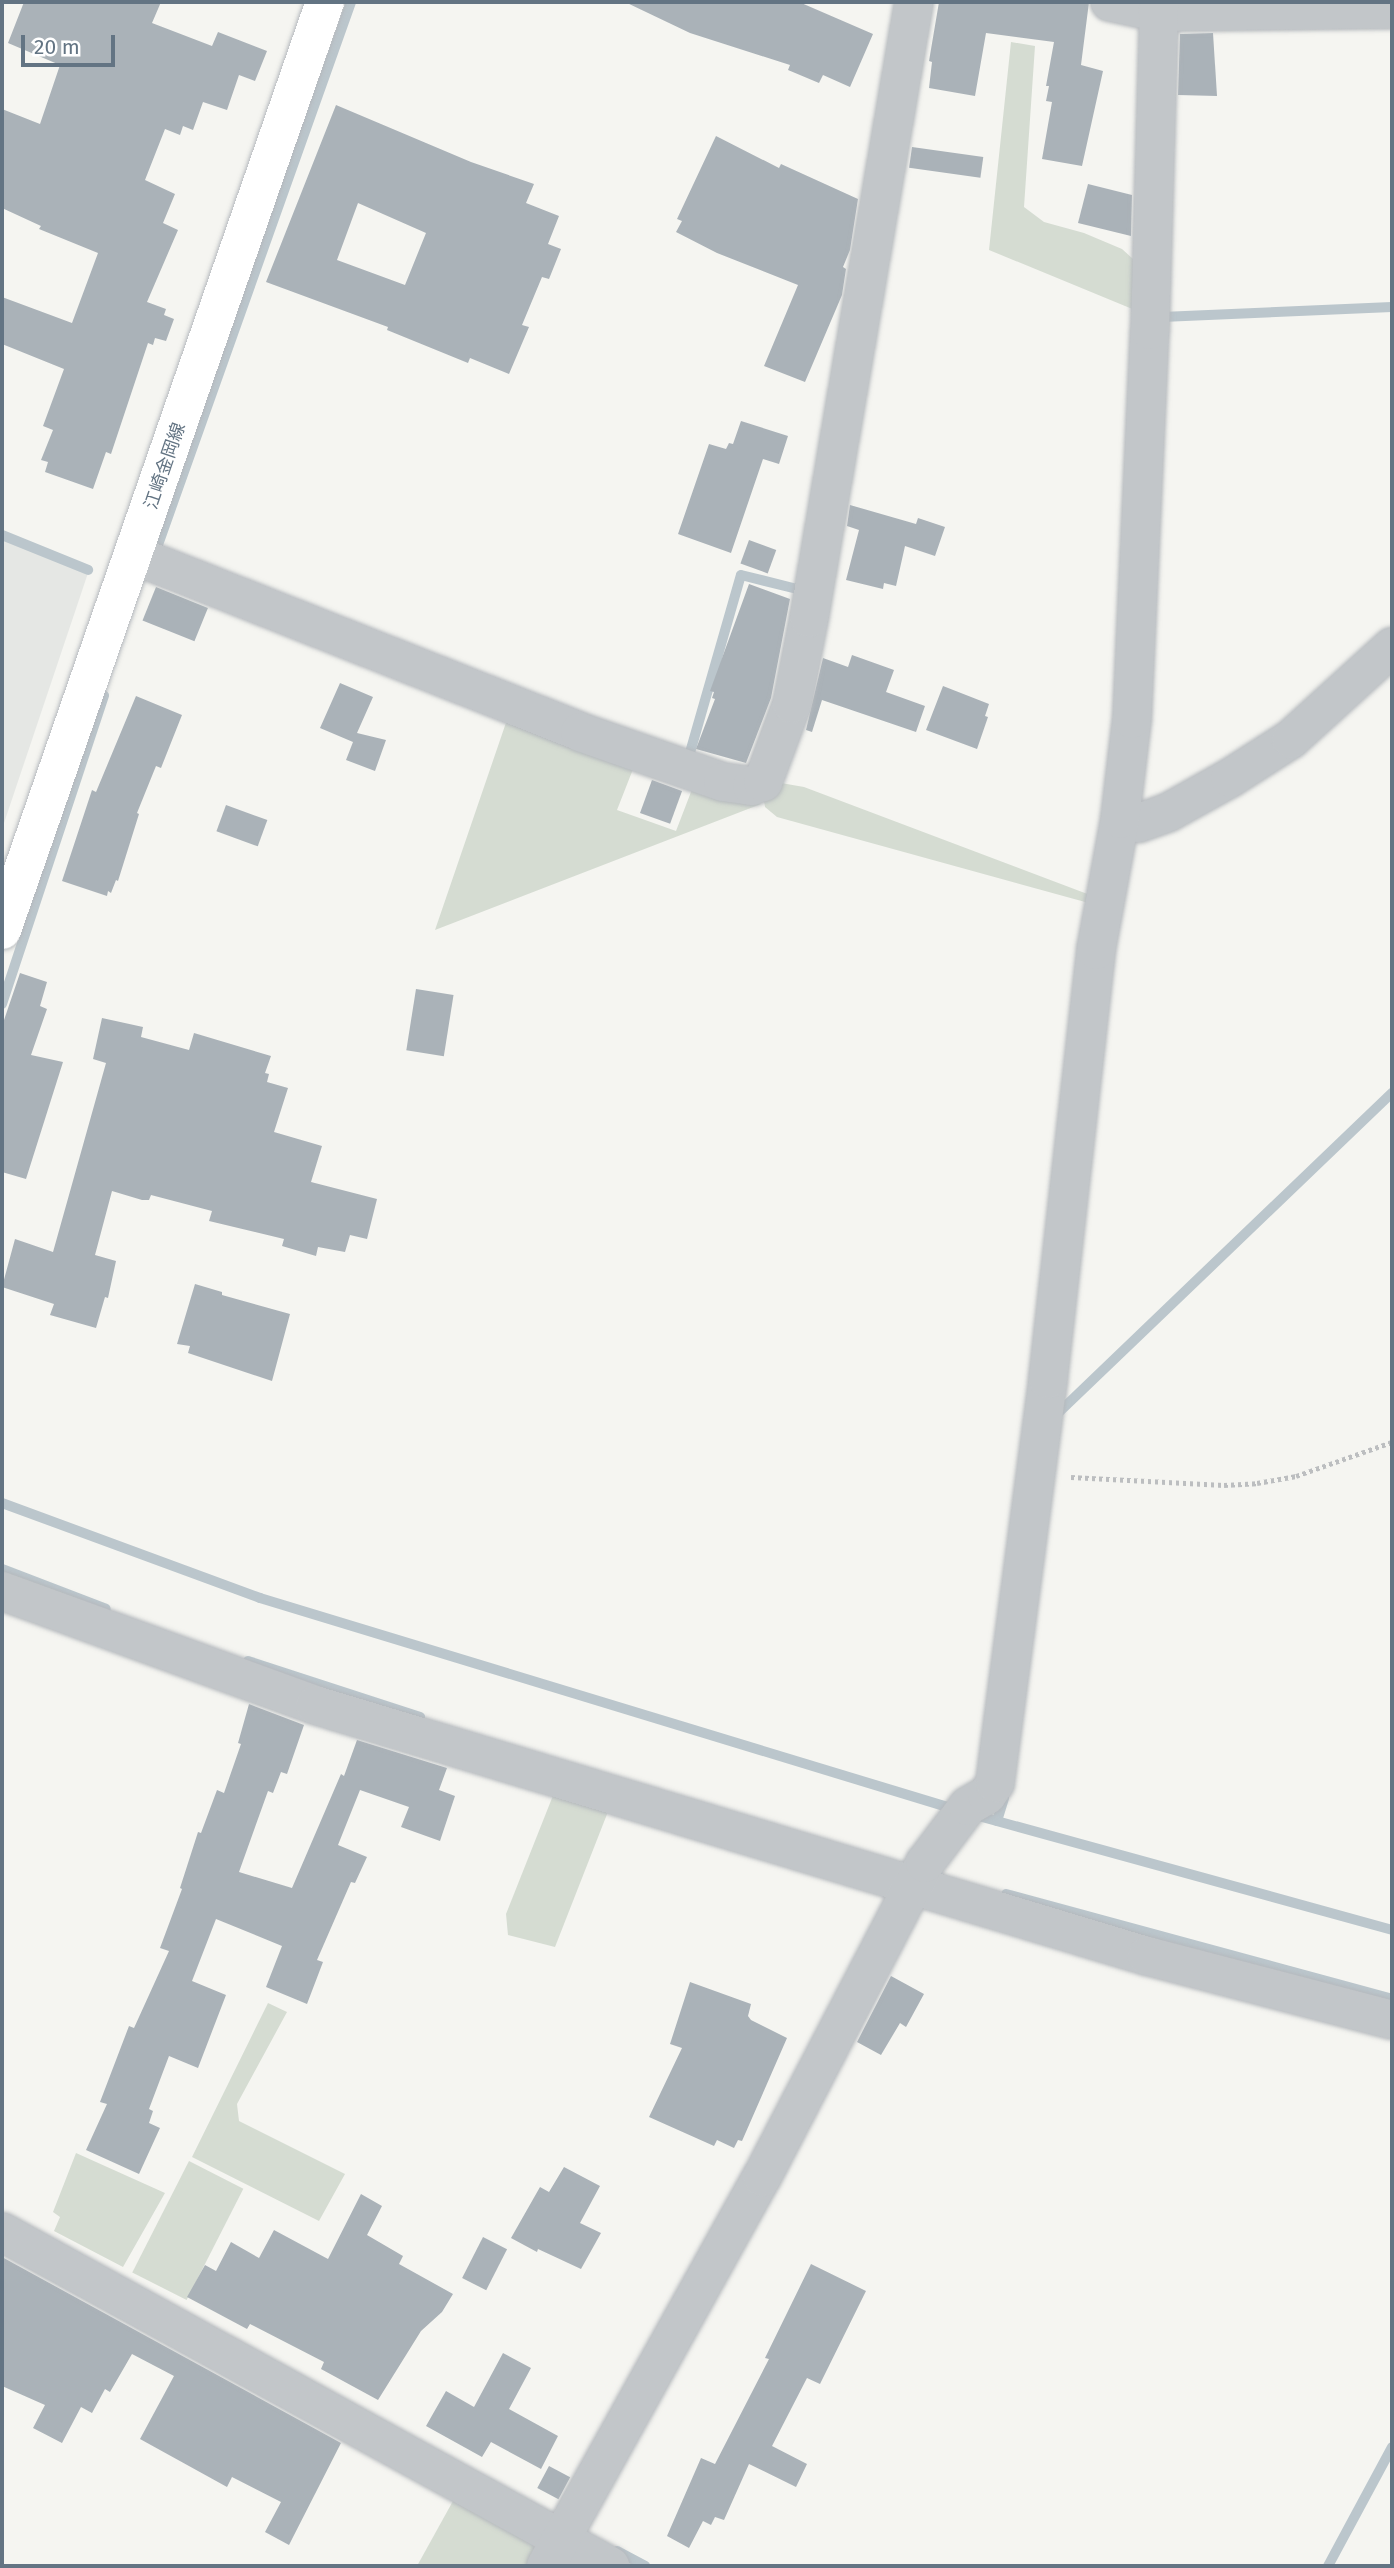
<!DOCTYPE html>
<meta charset="utf-8">
<style>
body{margin:0}
#map{position:relative;width:1394px;height:2568px;overflow:hidden;background:#f5f5f1;font-family:"Fira Sans","Noto Sans JP",sans-serif}
div>[style]{position:absolute}
[style*='--x']{left:calc(var(--x)*1px);top:calc(var(--y)*1px);width:calc(var(--w)*1px);rotate:calc(var(--a)*1deg)}
.built>*{inset:0;background:#e5e7e4}
.green>*{inset:0;background:#d5dcd2;transform-origin:0 0}
.stream>*{height:10px;margin:-5px;padding:0 5px;transform-origin:5px;border-radius:5px;background:#bbc6cc}
.building>*{inset:0;background:#aab2b8;transform-origin:0 0}
.path>*{height:4.5px;margin-top:-2.25px;transform-origin:0;background:repeating-linear-gradient(90deg,#bcbec0 0 3.5px,transparent 0 7px)}
.roads{filter:drop-shadow(0 0 2px #b5b9bd) drop-shadow(0 0 2px #b5b9bd)}
.minor>*{height:38px;margin:-19px;padding:0 19px;transform-origin:19px;border-radius:19px;background:#c2c6c9}
.major>*{height:38px;margin:-19px;padding:0 19px;transform-origin:19px;border-radius:19px;background:#fff}
span{translate:-50% -50%;white-space:nowrap;text-align:center;line-height:1.15;-webkit-text-stroke:7px #fff;paint-order:stroke}
.street-label{font-size:18px;color:#637483}
.frame{position:absolute;inset:0;border:4px solid #637483;pointer-events:none}
.scale{position:absolute;left:21px;top:35px;width:94px;height:32px;box-sizing:border-box;border:4px solid #637483;border-top:0;padding-left:9px;font-size:21px;line-height:24px;white-space:nowrap;color:#637483;-webkit-text-stroke:5px #fff;paint-order:stroke}
</style>
<div id="map">
<div class="built">
<i style="clip-path:polygon(2px 540px,88px 573px,2px 829px)"></i>
</div>
<div class="green">
<i style="clip-path:polygon(1011px 42px,1035px 46px,1024px 207px,1044px 222px,1084px 233px,1122px 249px,1143px 268px,1142px 313px,989px 250px)"></i>
<i style="clip-path:polygon(510px 711px,637px 759px,617px 810px,676px 831px,696px 779px,761px 804px,435px 930px)"></i>
<i style="clip-path:polygon(781px 783px,804px 787px,1098px 898px,1096px 905px,777px 817px,765px 807px,764px 801px,778px 794px)"></i>
<i style="clip-path:polygon(556px 1788px,611px 1804px,555px 1947px,508px 1935px,506px 1914px)"></i>
<i style="clip-path:polygon(268px 2003px,287px 2012px,237px 2104px,239px 2121px,345px 2174px,319px 2221px,192px 2157px)"></i>
<i style="clip-path:polygon(76px 2153px,165px 2193px,123px 2267px,54px 2231px,60px 2217px,53px 2212px)"></i>
<i style="left:189px;top:2161px;width:61px;height:125px;rotate:27deg"></i>
<i style="clip-path:polygon(453px 2501px,532px 2543px,539px 2555px,533px 2566px,417px 2566px)"></i>
</div>
<div class="stream">
<i style="--x:1162;--y:317;--w:230;--a:-2.5"></i>
<i style="--x:2;--y:535;--w:93;--a:22.1"></i>
<i style="--x:154;--y:556;--w:588;--a:-70.42"></i>
<i style="--x:689;--y:756;--w:188;--a:-74"></i>
<i style="--x:741;--y:575;--w:62;--a:14"></i>
<i style="--x:2;--y:1004;--w:325;--a:-71.7"></i>
<i style="--x:1055;--y:1416;--w:467;--a:-43.8"></i>
<i style="--x:2;--y:1503;--w:275;--a:20.2"></i>
<i style="--x:260;--y:1598;--w:725;--a:16.91"></i>
<i style="--x:2;--y:1569;--w:111;--a:21"></i>
<i style="--x:248;--y:1661;--w:181;--a:18"></i>
<i style="--x:975;--y:1815;--w:433;--a:15.4"></i>
<i style="--x:997;--y:1821;--w:24;--a:-73"></i>
<i style="--x:1006;--y:1894;--w:400;--a:15.2"></i>
<i style="--x:617;--y:2551;--w:32;--a:28"></i>
<i style="--x:1328;--y:2566;--w:135;--a:-61.7"></i>
</div>
<div class="building">
<i style="clip-path:polygon(24px 2px,161px 2px,152px 23px,212px 46px,218px 32px,267px 51px,255px 81px,239px 75px,227px 110px,203px 102px,193px 130px,183px 126px,180px 135px,165px 129px,145px 180px,175px 194px,163px 223px,178px 230px,147px 302px,166px 309px,164px 315px,174px 319px,166px 341px,155px 338px,153px 345px,148px 343px,111px 454px,106px 452px,93px 489px,45px 472px,48px 462px,41px 460px,53px 430px,43px 426px,64px 369px,2px 344px,2px 297px,72px 323px,98px 253px,39px 229px,41px 226px,2px 208px,2px 109px,40px 124px,60px 65px,8px 43px)"></i>
<i style="clip-path:polygon(625px 2px,799px 2px,873px 34px,850px 87px,823px 75px,819px 83px,788px 70px,790px 65px,690px 33px)"></i>
<i style="clip-path:polygon(939px 2px,1089px 2px,1081px 65px,1103px 71px,1082px 166px,1042px 159px,1052px 102px,1046px 101px,1049px 86px,1046px 86px,1054px 42px,986px 33px,975px 96px,929px 88px,932px 62px,929px 61px)"></i>
<i style="clip-path:polygon(1213px 33px,1217px 96px,1178px 95px,1180px 34px)"></i>
<i style="clip-path:polygon(evenodd,336px 105px,471px 162px,534px 184px,526px 203px,559px 216px,548px 244px,561px 249px,549px 279px,542px 277px,522px 325px,529px 327px,509px 374px,470px 358px,468px 363px,387px 330px,388px 327px,266px 282px,336px 105px,358px 203px,426px 233px,405px 285px,337px 260px,358px 203px)"></i>
<i style="clip-path:polygon(716px 136px,779px 168px,781px 164px,858px 199px,850px 250px,843px 267px,846px 269px,842px 295px,805px 382px,764px 366px,798px 285px,717px 253px,676px 232px,682px 221px,677px 219px)"></i>
<i style="left:912px;top:147px;width:72px;height:21px;rotate:8deg"></i>
<i style="clip-path:polygon(1088px 184px,1132px 195px,1131px 236px,1078px 223px)"></i>
<i style="clip-path:polygon(741px 421px,788px 436px,779px 464px,763px 459px,731px 553px,678px 534px,709px 444px,726px 449px,729px 443px,733px 444px)"></i>
<i style="clip-path:polygon(850px 505px,916px 524px,918px 518px,945px 527px,935px 556px,905px 546px,896px 586px,884px 583px,883px 589px,846px 580px,859px 530px,847px 526px)"></i>
<i style="left:749px;top:540px;width:29px;height:25px;rotate:20deg"></i>
<i style="clip-path:polygon(749px 584px,790px 599px,771px 698px,746px 763px,696px 749px,715px 699px,712px 698px,714px 692px,710px 691px)"></i>
<i style="left:156px;top:587px;width:56px;height:36px;rotate:22deg"></i>
<i style="clip-path:polygon(852px 655px,894px 670px,886px 692px,925px 706px,916px 732px,822px 700px,812px 732px,806px 730px,823px 658px,848px 667px)"></i>
<i style="clip-path:polygon(340px 683px,373px 697px,357px 733px,386px 740px,375px 771px,346px 760px,353px 742px,320px 728px)"></i>
<i style="clip-path:polygon(943px 686px,989px 704px,985px 716px,988px 717px,977px 749px,926px 730px)"></i>
<i style="clip-path:polygon(136px 696px,182px 715px,161px 768px,156px 766px,137px 813px,139px 814px,118px 881px,116px 880px,111px 893px,108px 891px,107px 896px,62px 881px,92px 790px,96px 792px)"></i>
<i style="left:652px;top:780px;width:32px;height:35px;rotate:20deg"></i>
<i style="left:226px;top:805px;width:44px;height:28px;rotate:20deg"></i>
<i style="clip-path:polygon(20px 973px,47px 982px,40px 1006px,47px 1009px,31px 1055px,63px 1062px,26px 1179px,2px 1172px,2px 1026px)"></i>
<i style="left:416px;top:989px;width:38px;height:62px;rotate:9deg"></i>
<i style="clip-path:polygon(102px 1018px,143px 1027px,141px 1037px,189px 1050px,194px 1033px,271px 1056px,265px 1073px,269px 1074px,267px 1082px,288px 1088px,274px 1132px,322px 1146px,311px 1182px,377px 1199px,367px 1239px,350px 1235px,345px 1252px,318px 1247px,316px 1256px,282px 1246px,284px 1239px,209px 1221px,212px 1211px,151px 1195px,149px 1200px,142px 1200px,112px 1191px,95px 1255px,116px 1261px,108px 1298px,105px 1297px,96px 1328px,50px 1315px,54px 1304px,2px 1287px,15px 1239px,53px 1252px,106px 1063px,93px 1059px)"></i>
<i style="clip-path:polygon(195px 1284px,222px 1292px,222px 1295px,290px 1314px,272px 1381px,188px 1353px,190px 1346px,177px 1344px)"></i>
<i style="clip-path:polygon(249px 1704px,304px 1725px,287px 1774px,281px 1772px,273px 1793px,268px 1791px,239px 1872px,292px 1888px,341px 1774px,344px 1776px,357px 1740px,447px 1768px,439px 1790px,455px 1796px,440px 1841px,401px 1827px,409px 1807px,360px 1790px,338px 1845px,367px 1857px,355px 1883px,351px 1882px,317px 1960px,323px 1962px,307px 2004px,266px 1987px,282px 1946px,216px 1919px,192px 1981px,226px 1995px,198px 2068px,169px 2056px,149px 2109px,153px 2111px,149px 2123px,160px 2128px,139px 2174px,86px 2150px,107px 2104px,100px 2102px,129px 2026px,134px 2028px,169px 1951px,160px 1948px,182px 1889px,180px 1888px,198px 1832px,201px 1833px,217px 1790px,224px 1793px,241px 1744px,238px 1743px)"></i>
<i style="clip-path:polygon(891px 1976px,924px 1994px,906px 2027px,900px 2023px,881px 2055px,857px 2042px)"></i>
<i style="clip-path:polygon(690px 1982px,751px 2004px,748px 2016px,751px 2020px,787px 2038px,742px 2141px,738px 2140px,734px 2148px,717px 2140px,714px 2146px,649px 2117px,682px 2048px,670px 2044px)"></i>
<i style="clip-path:polygon(564px 2167px,600px 2186px,580px 2223px,601px 2233px,581px 2269px,538px 2249px,537px 2252px,511px 2238px,540px 2187px,549px 2192px)"></i>
<i style="clip-path:polygon(361px 2194px,382px 2206px,367px 2235px,403px 2256px,399px 2264px,453px 2294px,442px 2312px,421px 2331px,378px 2400px,321px 2369px,324px 2362px,250px 2324px,247px 2329px,187px 2297px,205px 2265px,216px 2271px,231px 2242px,259px 2258px,274px 2230px,328px 2259px)"></i>
<i style="left:483px;top:2237px;width:27px;height:46px;rotate:27deg"></i>
<i style="clip-path:polygon(2px 2257px,341px 2443px,289px 2545px,265px 2532px,281px 2502px,232px 2477px,227px 2487px,140px 2439px,174px 2376px,132px 2354px,110px 2392px,105px 2389px,92px 2413px,81px 2407px,62px 2443px,33px 2428px,45px 2405px,2px 2386px)"></i>
<i style="clip-path:polygon(811px 2264px,866px 2291px,820px 2384px,807px 2378px,772px 2446px,807px 2464px,796px 2487px,749px 2464px,724px 2520px,715px 2517px,711px 2525px,703px 2521px,689px 2548px,667px 2536px,701px 2458px,715px 2464px,769px 2359px,765px 2358px)"></i>
<i style="clip-path:polygon(503px 2353px,531px 2368px,509px 2409px,558px 2436px,541px 2469px,491px 2442px,482px 2457px,426px 2426px,446px 2391px,474px 2407px)"></i>
<i style="left:549px;top:2466px;width:24px;height:25px;rotate:28deg"></i>
</div>
<div class="path">
<i style="--x:1071;--y:1477;--w:153;--a:3"></i>
<i style="--x:1224;--y:1485;--w:33;--a:-3"></i>
<i style="--x:1257;--y:1483;--w:40;--a:-10"></i>
<i style="--x:1296;--y:1476;--w:102;--a:-19.5"></i>
</div>
<div class="roads">
<div class="minor">
<i style="--x:1110;--y:2;--w:48;--a:12"></i>
<i style="--x:1157;--y:12;--w:235;--a:-0.7"></i>
<i style="--x:134;--y:555;--w:480;--a:21.6"></i>
<i style="--x:580;--y:732;--w:151;--a:19.3"></i>
<i style="--x:723;--y:782;--w:29;--a:8"></i>
<i style="--x:752;--y:786;--w:12;--a:-20"></i>
<i style="--x:763;--y:782;--w:83;--a:-69.6"></i>
<i style="--x:792;--y:704;--w:88;--a:-78.8"></i>
<i style="--x:809;--y:618;--w:625;--a:-80.33"></i>
<i style="--x:1120;--y:819;--w:19;--a:12"></i>
<i style="--x:1139;--y:823;--w:32;--a:-20"></i>
<i style="--x:1169;--y:812;--w:70;--a:-29.1"></i>
<i style="--x:1230;--y:778;--w:72;--a:-32.6"></i>
<i style="--x:1291;--y:739;--w:137;--a:-42.3"></i>
<i style="--x:2;--y:1591;--w:333;--a:20"></i>
<i style="--x:315;--y:1705;--w:869;--a:16.79"></i>
<i style="--x:1147;--y:1956;--w:253;--a:14.6"></i>
<i style="--x:2;--y:2232;--w:694;--a:28.78"></i>
<i style="--x:546;--y:2566;--w:445;--a:-61"></i>
<i style="--x:762;--y:2177;--w:354;--a:-62.6"></i>
<i style="--x:925;--y:1863;--w:71;--a:-53"></i>
<i style="--x:968;--y:1806;--w:22;--a:-30"></i>
<i style="--x:987;--y:1795;--w:14;--a:-56"></i>
<i style="--x:995;--y:1783;--w:407;--a:-82.5"></i>
<i style="--x:1048;--y:1379;--w:432;--a:-83.6"></i>
<i style="--x:1096;--y:950;--w:133;--a:-79.6"></i>
<i style="--x:1120;--y:819;--w:101;--a:-83.2"></i>
<i style="--x:1132;--y:719;--w:389;--a:-87.4"></i>
<i style="--x:1150;--y:330;--w:328;--a:-88.4"></i>
</div>
<div class="major">
<i style="--x:2;--y:930;--w:983;--a:-70.81"></i>
</div>
</div>
<div class="street-label">
<span style="left:165px;top:466px;rotate:-71deg">江崎金岡線</span>
</div>
<div class="frame"></div>
<div class="scale">20 m</div>
</div>
